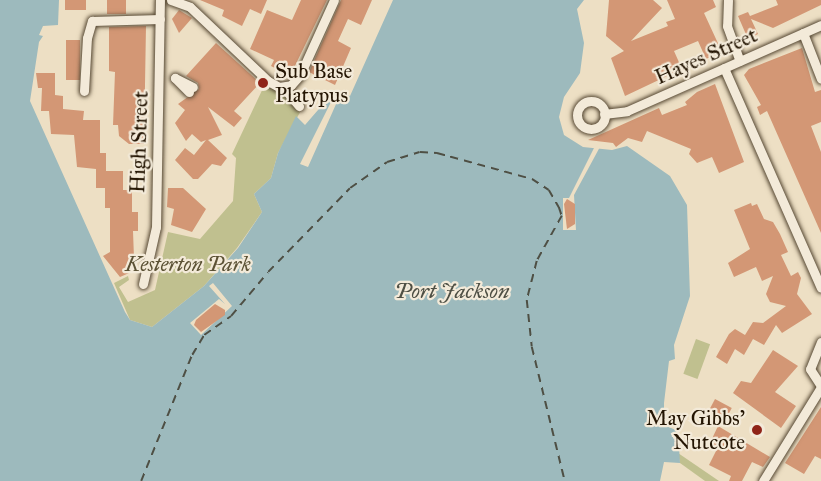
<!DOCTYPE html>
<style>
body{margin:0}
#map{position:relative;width:821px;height:481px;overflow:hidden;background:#eddfc4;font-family:"IM FELL Great Primer",serif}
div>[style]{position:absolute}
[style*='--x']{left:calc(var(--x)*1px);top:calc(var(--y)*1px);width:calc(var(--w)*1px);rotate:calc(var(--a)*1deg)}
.green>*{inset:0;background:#c0c08f;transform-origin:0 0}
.water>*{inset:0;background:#9dbabd}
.pier>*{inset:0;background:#eddfc4}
.ferry>*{height:1.5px;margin-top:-0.75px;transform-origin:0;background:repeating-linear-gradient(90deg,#4e4f44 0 8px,transparent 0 14px)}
.building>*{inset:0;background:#d39775;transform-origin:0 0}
.roads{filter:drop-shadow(0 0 2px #564833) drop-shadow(0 0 2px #564833)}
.minor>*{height:9px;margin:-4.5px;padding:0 4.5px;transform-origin:4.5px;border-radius:4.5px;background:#f3ead9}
.minor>.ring{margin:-4.5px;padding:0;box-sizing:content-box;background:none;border:9px solid #f3ead9;border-radius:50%}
.dots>*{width:16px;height:16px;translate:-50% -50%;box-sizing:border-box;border:3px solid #f3ead9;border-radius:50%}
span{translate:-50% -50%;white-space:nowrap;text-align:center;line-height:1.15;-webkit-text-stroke:4.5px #f3ead9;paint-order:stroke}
.street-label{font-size:21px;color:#241503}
.poi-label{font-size:21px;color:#241503}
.left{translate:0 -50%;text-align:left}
.right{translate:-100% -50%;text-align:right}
.park-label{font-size:21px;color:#5b5134;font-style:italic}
.water-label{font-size:22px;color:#4e4f44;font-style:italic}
</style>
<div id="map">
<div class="green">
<i style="clip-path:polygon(265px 84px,290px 90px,305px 103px,278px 153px,271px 178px,254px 194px,262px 212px,237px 248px,204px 286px,152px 327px,130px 320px,114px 283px,128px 276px,129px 280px,119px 287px,128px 302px,155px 290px,168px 232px,200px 239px,233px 201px,236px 158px,232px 154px)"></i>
<i style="left:696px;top:339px;width:15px;height:37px;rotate:20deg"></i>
<i style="clip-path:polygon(678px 453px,719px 481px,705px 481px,680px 463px)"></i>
</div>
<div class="water">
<i style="clip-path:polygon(0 0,59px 0,58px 25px,43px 26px,39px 35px,43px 36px,39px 42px,30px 101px,125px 312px,130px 320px,152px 327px,204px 286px,238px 248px,262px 212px,254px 194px,271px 178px,278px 153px,296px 116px,305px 125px,331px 95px,334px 96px,300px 164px,308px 167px,341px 93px,350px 96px,393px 0,584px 0,577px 9px,584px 43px,580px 73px,564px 97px,559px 117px,564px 135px,583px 147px,612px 150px,627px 146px,670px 176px,687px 205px,690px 296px,674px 345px,675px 359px,669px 361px,664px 403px,664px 425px,678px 431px,680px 463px,664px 462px,660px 481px,0 481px)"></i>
</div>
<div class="pier">
<i style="clip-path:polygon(596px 144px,601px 145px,574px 195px,576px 230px,563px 230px,563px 198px,569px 198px)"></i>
<i style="clip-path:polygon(213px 283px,232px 306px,201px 335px,190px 323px,219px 299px,225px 304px,209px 286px)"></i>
</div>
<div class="ferry">
<i style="--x:141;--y:481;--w:136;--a:-68"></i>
<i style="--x:192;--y:355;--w:23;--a:-59"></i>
<i style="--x:204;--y:335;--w:33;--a:-35"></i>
<i style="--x:231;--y:316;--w:57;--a:-49.9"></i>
<i style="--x:268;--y:272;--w:117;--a:-45.7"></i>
<i style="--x:350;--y:188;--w:45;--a:-35.1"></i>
<i style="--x:387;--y:162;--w:34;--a:-17"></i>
<i style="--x:420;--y:152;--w:17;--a:3"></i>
<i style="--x:437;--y:153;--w:98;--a:15.3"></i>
<i style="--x:532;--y:179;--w:20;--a:33"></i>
<i style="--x:549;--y:190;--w:20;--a:60"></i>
<i style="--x:559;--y:207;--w:9;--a:72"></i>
<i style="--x:562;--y:216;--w:51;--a:119.1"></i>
<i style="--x:537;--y:261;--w:40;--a:104.4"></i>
<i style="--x:527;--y:300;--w:47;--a:83.9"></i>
<i style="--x:532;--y:347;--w:138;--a:76.2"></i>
</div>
<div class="building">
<i style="left:65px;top:0;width:21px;height:10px"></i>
<i style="left:107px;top:0;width:19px;height:14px"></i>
<i style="clip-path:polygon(200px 0,267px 0,261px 14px,250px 9px,242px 26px,222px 16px,224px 10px)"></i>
<i style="clip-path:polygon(301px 0,327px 0,290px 76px,271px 66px,274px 60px,250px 49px,267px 10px,292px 20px)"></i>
<i style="clip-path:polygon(341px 0,372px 0,361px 25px,348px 19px,338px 41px,351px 48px,335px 85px,309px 72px)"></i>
<i style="clip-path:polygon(609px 0,653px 0,662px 8px,631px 41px,668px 26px,666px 22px,675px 19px,667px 0,713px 0,716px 7px,704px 13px,722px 52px,706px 59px,698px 41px,674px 51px,682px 69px,625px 96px,611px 58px,624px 51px,606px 36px)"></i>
<i style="clip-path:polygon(776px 0,821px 0,821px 5px,773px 28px,751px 19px,758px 34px,748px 39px,738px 16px,748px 12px,750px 16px,778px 5px)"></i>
<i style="clip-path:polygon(179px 10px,192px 18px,179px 33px,172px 19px)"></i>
<i style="clip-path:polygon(146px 26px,144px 144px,129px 144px,119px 136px,118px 125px,113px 125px,115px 72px,109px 71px,109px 27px)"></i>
<i style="left:66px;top:40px;width:14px;height:40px"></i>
<i style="clip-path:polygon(216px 43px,260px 83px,234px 111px,242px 118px,234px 127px,208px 107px,222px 135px,208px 140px,227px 158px,221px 166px,212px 164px,198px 179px,193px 179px,175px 160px,185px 148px,194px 155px,206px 140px,201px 142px,192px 134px,186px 141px,175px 123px,185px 110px,178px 104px,199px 89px,198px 83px,186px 76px)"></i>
<i style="clip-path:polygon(802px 48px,815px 92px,821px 90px,821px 122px,811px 126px,821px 152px,821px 233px,767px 111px,760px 115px,757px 107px,761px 105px,744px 75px,749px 69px)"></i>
<i style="clip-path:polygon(36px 73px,55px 73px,55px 95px,63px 96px,63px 109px,84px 111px,83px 120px,100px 120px,100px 153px,106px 153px,106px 171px,123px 171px,123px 190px,132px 190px,132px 212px,138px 212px,138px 231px,133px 231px,134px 258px,129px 273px,120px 277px,103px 256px,110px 252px,110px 208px,105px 208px,105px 188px,96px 188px,96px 169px,77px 167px,74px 135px,51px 134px,49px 111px,41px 111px,42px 88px,38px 88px)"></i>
<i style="clip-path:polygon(715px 84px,744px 162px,719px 173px,712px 157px,697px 163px,689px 154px,691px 149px,647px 131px,642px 142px,628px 138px,616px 147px,613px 143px,588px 140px,659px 108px,662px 115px,687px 105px,685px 102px,697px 92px)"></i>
<i style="clip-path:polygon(168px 188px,183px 188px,206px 209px,192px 232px,171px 225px,174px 209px,167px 207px)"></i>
<i style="clip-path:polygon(567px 199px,575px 204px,575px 224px,567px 229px,564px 204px)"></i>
<i style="clip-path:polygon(751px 203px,752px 206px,757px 204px,764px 219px,773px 222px,780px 234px,788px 252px,781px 255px,791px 276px,798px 272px,801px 278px,797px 294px,812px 314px,782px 333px,776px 325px,764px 345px,753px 339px,744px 355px,735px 349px,727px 364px,716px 357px,729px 334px,735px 329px,745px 335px,753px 322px,763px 323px,786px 306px,770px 302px,766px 294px,773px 276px,762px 281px,756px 267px,734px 277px,728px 263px,750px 249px,734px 210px)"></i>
<i style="clip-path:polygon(215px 304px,225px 310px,225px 315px,201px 332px,194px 325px,196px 320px)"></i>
<i style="clip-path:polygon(773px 350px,798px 366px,775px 392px,796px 406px,781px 428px,733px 393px,741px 381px,751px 383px)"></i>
<i style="left:715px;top:399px;width:19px;height:20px;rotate:28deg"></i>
<i style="clip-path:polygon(821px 407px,821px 459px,815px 456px,804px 474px,785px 463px)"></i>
<i style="clip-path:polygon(718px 426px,770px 457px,763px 467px,752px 462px,742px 481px,729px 481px,731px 476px,709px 465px,718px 447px,710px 443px)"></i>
</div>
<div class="roads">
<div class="minor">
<i style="--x:171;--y:0;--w:20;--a:20"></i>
<i style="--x:190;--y:7;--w:108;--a:43.5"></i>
<i style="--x:268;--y:81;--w:13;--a:29"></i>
<i style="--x:279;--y:87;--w:12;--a:-9"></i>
<i style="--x:291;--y:85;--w:13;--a:-48"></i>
<i style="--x:300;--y:75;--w:82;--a:-65.6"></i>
<i style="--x:728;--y:0;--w:26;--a:92"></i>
<i style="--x:727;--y:26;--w:37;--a:70"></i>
<i style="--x:803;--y:33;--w:49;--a:68.6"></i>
<i style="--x:724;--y:68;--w:240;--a:66.2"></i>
<i style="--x:283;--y:87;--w:25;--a:50"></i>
<i style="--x:84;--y:91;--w:53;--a:-86.8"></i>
<i style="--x:87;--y:38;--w:18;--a:-74"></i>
<i style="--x:92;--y:21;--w:68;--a:-1.7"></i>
<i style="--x:189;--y:92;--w:20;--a:-135"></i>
<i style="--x:175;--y:78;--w:20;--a:27"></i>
<i class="ring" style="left:577px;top:101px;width:19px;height:19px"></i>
<i style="--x:604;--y:114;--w:23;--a:-7"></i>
<i style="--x:627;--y:111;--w:212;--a:-23.9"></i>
<i style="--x:143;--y:284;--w:58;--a:-77.2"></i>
<i style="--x:156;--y:227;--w:227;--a:-89"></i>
<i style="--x:821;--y:342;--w:29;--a:112"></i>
<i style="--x:810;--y:369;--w:20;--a:57"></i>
<i style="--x:763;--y:481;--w:110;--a:-58.3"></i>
</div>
</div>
<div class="dots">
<i style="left:263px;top:83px;background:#8f2418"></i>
<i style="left:757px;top:430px;background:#8f2418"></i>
</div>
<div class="street-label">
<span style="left:706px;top:56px;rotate:-24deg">Hayes Street</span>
<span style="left:139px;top:142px;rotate:-88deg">High Street</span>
</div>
<div class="poi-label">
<span class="left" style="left:275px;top:83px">Sub Base<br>Platypus</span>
<span class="right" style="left:745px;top:430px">May Gibbs'<br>Nutcote</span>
</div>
<div class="park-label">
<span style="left:188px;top:264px">Kesterton Park</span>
</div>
<div class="water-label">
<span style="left:452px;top:291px">Port Jackson</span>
</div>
</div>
